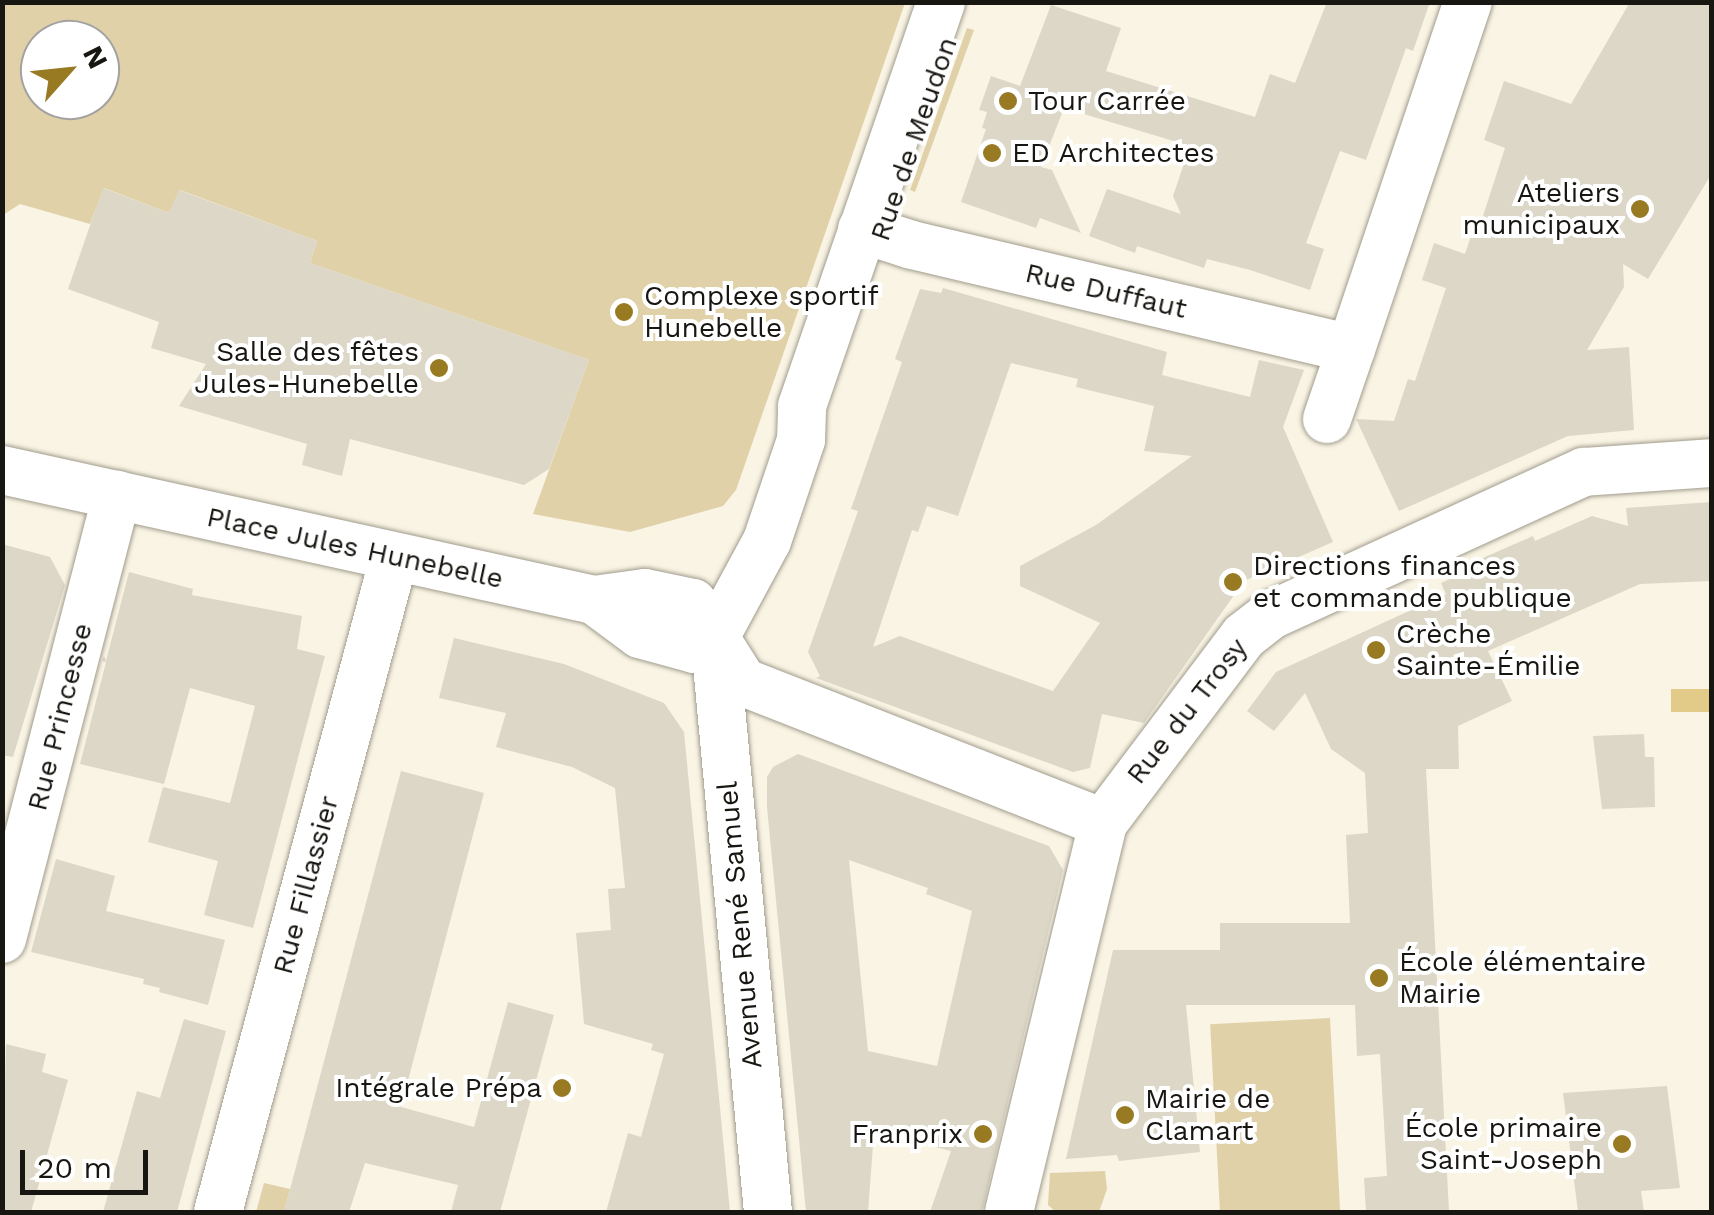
<!DOCTYPE html>
<meta charset="utf-8">
<style>
body{margin:0}
#map{position:relative;width:1714px;height:1215px;overflow:hidden;background:#f9f4e4;font-family:"Work Sans",sans-serif}
div>[style]{position:absolute}
[style*='--x']{left:calc(var(--x)*1px);top:calc(var(--y)*1px);width:calc(var(--w)*1px);rotate:calc(var(--a)*1deg)}
.green>*{inset:0;background:#e0d1a9;transform-origin:0 0}
.water>*{inset:0;background:#e2ca88;transform-origin:0 0}
.building>*{inset:0;background:#dcd7c7}
.roads{filter:drop-shadow(0 0 2px #a19c8d) drop-shadow(0 0 2px #a19c8d)}
.minor>*{height:48px;margin:-24px;padding:0 24px;transform-origin:24px;border-radius:24px;background:#fff}
.dots>*{width:28px;height:28px;translate:-50% -50%;box-sizing:border-box;border:5px solid #fff;border-radius:50%}
span{translate:-50% -50%;white-space:nowrap;text-align:center;line-height:1.15;-webkit-text-stroke:8px #fff;paint-order:stroke}
.poi-label{font-size:28px;color:#181611}
.left{translate:0 -50%;text-align:left}
.right{translate:-100% -50%;text-align:right}
.street-label{font-size:28px;color:#181611}
.frame{position:absolute;inset:0;border:5px solid #181611;pointer-events:none}
.north{position:absolute;left:20px;top:20px;width:100px;height:100px;box-sizing:border-box;background:#fff;border:2px solid #a3a2a0;border-radius:50%;rotate:63deg;font-size:28px;font-weight:700;line-height:40px;text-align:center;color:#181611}
.north::after{content:'';display:block;margin:auto;width:35px;height:45px;background:#977a22;clip-path:polygon(50% 0,100% 100%,50% 72%,0 100%)}
.scale{position:absolute;left:20px;top:1150px;width:128px;height:45px;box-sizing:border-box;border:5px solid #181611;border-top:0;padding-left:12px;font-size:30px;line-height:35px;white-space:nowrap;color:#181611;-webkit-text-stroke:8px #fff;paint-order:stroke}
</style>
<div id="map">
<div class="green">
<i style="clip-path:polygon(evenodd,2px 3px,905px 3px,736px 490px,723px 506px,630px 532px,533px 514px,589px 360px,310px 263px,317px 241px,180px 190px,169px 213px,104px 188px,90px 224px,20px 204px,3px 215px,2px 3px,40px 40px,100px 40px,100px 100px,40px 100px,40px 40px)"></i>
<i style="clip-path:polygon(967px 28px,974px 30px,915px 192px,910px 190px)"></i>
<i style="left:1330px;top:1018px;width:194px;height:120px;rotate:87deg"></i>
<i style="clip-path:polygon(1105px 1171px,1107px 1189px,1099px 1212px,1056px 1212px,1048px 1205px,1050px 1173px)"></i>
<i style="clip-path:polygon(264px 1183px,290px 1189px,284px 1212px,256px 1212px)"></i>
</div>
<div class="water">
<i style="left:1711px;top:689px;width:23px;height:40px;rotate:90deg"></i>
</div>
<div class="building">
<i style="clip-path:polygon(1327px 2px,1430px 2px,1413px 51px,1406px 48px,1366px 160px,1340px 151px,1306px 243px,1324px 249px,1310px 290px,1250px 270px,1207px 259px,1204px 268px,1137px 246px,1135px 253px,1089px 236px,1107px 189px,1181px 214px,1173px 196px,1190px 146px,1064px 108px,1041px 167px,1052px 170px,1081px 233px,1040px 218px,1036px 228px,961px 202px,986px 129px,982px 128px,987px 112px,979px 110px,991px 76px,1020px 86px,1051px 5px,1121px 28px,1106px 71px,1255px 117px,1270px 74px,1295px 83px)"></i>
<i style="clip-path:polygon(1630px 2px,1712px 2px,1712px 173px,1648px 279px,1623px 264px,1624px 287px,1587px 350px,1629px 347px,1634px 430px,1568px 436px,1399px 511px,1356px 419px,1394px 421px,1408px 379px,1415px 381px,1446px 288px,1422px 280px,1434px 243px,1465px 254px,1477px 218px,1482px 219px,1505px 148px,1484px 140px,1504px 81px,1571px 104px)"></i>
<i style="clip-path:polygon(103px 188px,169px 213px,179px 190px,317px 241px,310px 263px,589px 360px,549px 469px,524px 485px,350px 439px,342px 476px,302px 465px,307px 444px,179px 406px,206px 364px,151px 348px,159px 322px,68px 289px)"></i>
<i style="clip-path:polygon(evenodd,943px 288px,1167px 352px,1162px 375px,1250px 397px,1259px 360px,1304px 370px,1283px 427px,1333px 542px,1244px 581px,1144px 723px,1102px 714px,1090px 768px,1073px 772px,816px 678px,820px 676px,808px 652px,858px 511px,851px 509px,902px 362px,895px 359px,920px 289px,941px 293px,943px 288px,1011px 363px,1078px 379px,1076px 387px,1154px 406px,1144px 451px,1192px 456px,1096px 525px,1020px 566px,1020px 586px,1100px 623px,1053px 691px,900px 636px,873px 647px,912px 530px,918px 532px,927px 506px,958px 516px,1011px 363px)"></i>
<i style="clip-path:polygon(1712px 502px,1712px 581px,1640px 584px,1488px 651px,1512px 701px,1458px 726px,1459px 769px,1426px 769px,1449px 1212px,1366px 1212px,1364px 1178px,1387px 1176px,1380px 1054px,1357px 1056px,1355px 1005px,1186px 1005px,1200px 1152px,1119px 1161px,1117px 1155px,1066px 1159px,1113px 950px,1220px 950px,1220px 923px,1350px 923px,1346px 835px,1368px 833px,1365px 773px,1331px 749px,1305px 693px,1274px 731px,1247px 711px,1276px 672px,1446px 594px,1441px 583px,1472px 569px,1469px 564px,1533px 536px,1535px 541px,1592px 516px,1628px 526px,1626px 508px)"></i>
<i style="clip-path:polygon(2px 544px,50px 557px,65px 585px,13px 757px,2px 755px)"></i>
<i style="clip-path:polygon(129px 572px,193px 589px,192px 595px,302px 616px,297px 649px,325px 656px,253px 928px,204px 915px,218px 861px,148px 842px,163px 787px,230px 803px,255px 706px,190px 688px,164px 784px,80px 764px,106px 662px,102px 661px,104px 656px,106px 661px)"></i>
<i style="clip-path:polygon(454px 638px,564px 664px,664px 703px,684px 732px,730px 1212px,606px 1212px,628px 1133px,641px 1137px,664px 1054px,651px 1050px,653px 1044px,584px 1024px,576px 933px,611px 930px,608px 889px,625px 888px,615px 788px,572px 767px,496px 747px,506px 713px,439px 698px)"></i>
<i style="clip-path:polygon(1644px 734px,1645px 757px,1654px 757px,1655px 807px,1602px 809px,1593px 736px)"></i>
<i style="clip-path:polygon(evenodd,798px 754px,1049px 846px,1063px 870px,982px 1212px,930px 1212px,951px 1151px,874px 1132px,868px 1212px,806px 1212px,767px 807px,767px 777px,773px 767px,798px 754px,849px 860px,928px 888px,926px 894px,972px 911px,937px 1066px,868px 1051px,849px 860px)"></i>
<i style="clip-path:polygon(401px 771px,484px 793px,401px 1107px,474px 1127px,508px 1002px,554px 1015px,500px 1212px,451px 1212px,458px 1185px,365px 1163px,349px 1212px,284px 1212px)"></i>
<i style="clip-path:polygon(56px 859px,115px 876px,106px 911px,225px 940px,208px 1005px,159px 992px,160px 988px,143px 984px,144px 979px,31px 952px)"></i>
<i style="clip-path:polygon(184px 1019px,226px 1031px,177px 1212px,103px 1212px,137px 1091px,160px 1098px)"></i>
<i style="clip-path:polygon(6px 1044px,46px 1054px,42px 1072px,68px 1080px,31px 1212px,2px 1212px)"></i>
<i style="clip-path:polygon(1667px 1086px,1680px 1188px,1641px 1191px,1644px 1212px,1578px 1212px,1563px 1093px)"></i>
</div>
<div class="roads">
<div class="minor">
<i style="--x:862;--y:229;--w:52;--a:17.7"></i>
<i style="--x:912;--y:245;--w:451;--a:13.3"></i>
<i style="--x:1351;--y:349;--w:366;--a:-71.4"></i>
<i style="--x:1327;--y:419;--w:74;--a:-71.1"></i>
<i style="--x:2;--y:470;--w:606;--a:12.39"></i>
<i style="--x:594;--y:600;--w:51;--a:-7.8"></i>
<i style="--x:645;--y:593;--w:49;--a:11.8"></i>
<i style="--x:693;--y:603;--w:93;--a:57.7"></i>
<i style="--x:743;--y:682;--w:387;--a:21.4"></i>
<i style="--x:594;--y:600;--w:57;--a:36.5"></i>
<i style="--x:640;--y:634;--w:56;--a:15.5"></i>
<i style="--x:694;--y:649;--w:24;--a:-30"></i>
<i style="--x:715;--y:637;--w:109;--a:-61.6"></i>
<i style="--x:767;--y:541;--w:107;--a:-71.4"></i>
<i style="--x:801;--y:440;--w:34;--a:-88"></i>
<i style="--x:802;--y:406;--w:427;--a:-71"></i>
<i style="--x:715;--y:643;--w:571;--a:84.68"></i>
<i style="--x:2;--y:939;--w:459;--a:-75.5"></i>
<i style="--x:218;--y:1212;--w:677;--a:-74.94"></i>
<i style="--x:1009;--y:1212;--w:400;--a:-76.4"></i>
<i style="--x:1103;--y:823;--w:234;--a:-53"></i>
<i style="--x:1244;--y:636;--w:34;--a:-38"></i>
<i style="--x:1271;--y:615;--w:344;--a:-24.6"></i>
<i style="--x:1584;--y:472;--w:128;--a:-4"></i>
</div>
</div>
<div class="dots">
<i style="left:1008px;top:101px;background:#977a22"></i>
<i style="left:992px;top:153px;background:#977a22"></i>
<i style="left:1640px;top:209px;background:#977a22"></i>
<i style="left:624px;top:312px;background:#977a22"></i>
<i style="left:439px;top:368px;background:#977a22"></i>
<i style="left:1233px;top:582px;background:#977a22"></i>
<i style="left:1376px;top:650px;background:#977a22"></i>
<i style="left:1379px;top:978px;background:#977a22"></i>
<i style="left:562px;top:1088px;background:#977a22"></i>
<i style="left:1125px;top:1115px;background:#977a22"></i>
<i style="left:983px;top:1134px;background:#977a22"></i>
<i style="left:1622px;top:1144px;background:#977a22"></i>
</div>
<div class="poi-label">
<span class="left" style="left:1028px;top:101px">Tour Carrée</span>
<span class="left" style="left:1012px;top:153px">ED Architectes</span>
<span class="right" style="left:1620px;top:209px">Ateliers<br>municipaux</span>
<span class="left" style="left:644px;top:312px">Complexe sportif<br>Hunebelle</span>
<span class="right" style="left:419px;top:368px">Salle des fêtes<br>Jules-Hunebelle</span>
<span class="left" style="left:1253px;top:582px">Directions finances<br>et commande publique</span>
<span class="left" style="left:1396px;top:650px">Crèche<br>Sainte-Émilie</span>
<span class="left" style="left:1399px;top:978px">École élémentaire<br>Mairie</span>
<span class="right" style="left:542px;top:1088px">Intégrale Prépa</span>
<span class="left" style="left:1145px;top:1115px">Mairie de<br>Clamart</span>
<span class="right" style="left:1602px;top:1144px">École primaire<br>Saint-Joseph</span>
<span class="right" style="left:963px;top:1134px">Franprix</span>
</div>
<div class="street-label">
<span style="left:914px;top:139px;rotate:-71deg">Rue de Meudon</span>
<span style="left:1106px;top:291px;rotate:13deg">Rue Duffaut</span>
<span style="left:355px;top:548px;rotate:12deg">Place Jules Hunebelle</span>
<span style="left:1187px;top:711px;rotate:-52deg">Rue du Trosy</span>
<span style="left:60px;top:717px;rotate:-76deg">Rue Princesse</span>
<span style="left:306px;top:885px;rotate:-75deg">Rue Fillassier</span>
<span style="left:740px;top:925px;rotate:-95deg">Avenue René Samuel</span>
</div>
<div class="frame"></div>
<div class="north">N</div>
<div class="scale">20 m</div>
</div>
